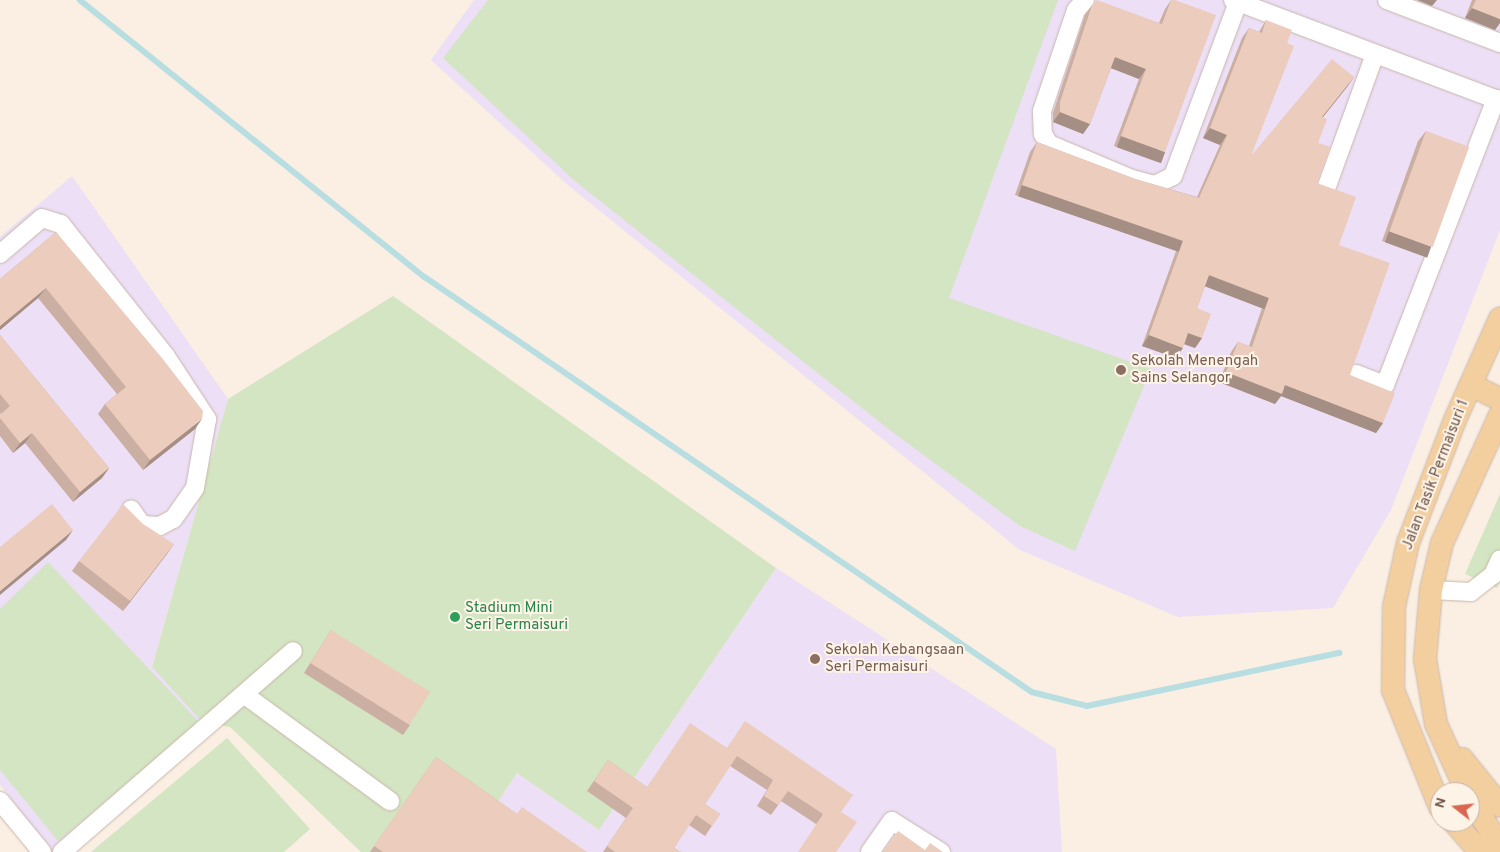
<!DOCTYPE html>
<style>
body{margin:0}
#map{position:relative;width:1500px;height:852px;overflow:hidden;background:#faefe2;font-family:Overpass,sans-serif}
div>[style]{position:absolute}
[style*='--x']{left:calc(var(--x)*1px);top:calc(var(--y)*1px);width:calc(var(--w)*1px);rotate:calc(var(--a)*1deg)}
.education>*{inset:0;background:#ecdff6}
.green>*{inset:0;background:#d3e5c2}
.stream>*{height:5.5px;margin:-2.75px;padding:0 2.75px;transform-origin:2.75px;border-radius:2.75px;background:#b9dee1}
.roads{filter:drop-shadow(0 0 1px #c9b6aa) drop-shadow(0 0 1px #c9b6aa)}
.minor>*{height:18px;margin:-9px;padding:0 9px;transform-origin:9px;border-radius:9px;background:#fff}
.major>*{height:22px;margin:-11px;padding:0 11px;transform-origin:11px;border-radius:11px;background:#f3ce9f}
.wall>*{inset:0;background:#cbafa2}
.shaded-wall>*{inset:0;background:#a58f84;transform-origin:0 0}
.building>*{inset:0;background:#ecccbc;transform-origin:0 0}
.dots>*{width:14px;height:14px;translate:-50% -50%;box-sizing:border-box;border:2px solid #fdf3e7;border-radius:50%}
span{translate:-50% -50%;white-space:nowrap;text-align:center;line-height:1.15;-webkit-text-stroke:4px #fdf3e7;paint-order:stroke}
.education-label{font-size:15px;color:#785e54}
.left{translate:0 -50%;text-align:left}
.street-label{font-size:15px;color:#6f554b}
.leisure-label{font-size:15px;color:#27864d}
.north{position:absolute;left:1430px;top:782px;width:50px;height:50px;box-sizing:border-box;background:#fdf3e7;border:1px solid #c4b4a9;border-radius:50%;rotate:286deg;font-size:14px;font-weight:700;line-height:20px;text-align:center;color:#6f554b}
.north::after{content:'';display:block;margin:auto;width:18px;height:22px;background:#d96651;clip-path:polygon(50% 0,100% 100%,50% 72%,0 100%)}
</style>
<div id="map">
<div class="education">
<i style="clip-path:polygon(474px 0,1500px 0,1500px 230px,1391px 510px,1333px 608px,1178px 617px,1020px 550px,569px 186px,431px 60px)"></i>
<i style="clip-path:polygon(72px 176px,228px 399px,152px 666px,203px 723px,52px 852px,0 785px,0 237px)"></i>
<i style="clip-path:polygon(776px 568px,1056px 749px,1062px 852px,464px 852px,517px 773px,599px 830px)"></i>
</div>
<div class="green">
<i style="clip-path:polygon(488px 0,1058px 0,949px 298px,1151px 369px,1075px 551px,1020px 526px,891px 431px,576px 182px,443px 58px)"></i>
<i style="clip-path:polygon(393px 296px,776px 568px,599px 830px,517px 773px,464px 852px,361px 852px,230px 727px,203px 723px,152px 667px,228px 399px)"></i>
<i style="clip-path:polygon(1500px 494px,1500px 582px,1497px 588px,1465px 574px)"></i>
<i style="clip-path:polygon(48px 562px,200px 723px,58px 841px,0 770px,0 609px)"></i>
<i style="clip-path:polygon(227px 738px,310px 829px,284px 852px,91px 852px)"></i>
</div>
<div class="stream">
<i style="--x:80;--y:0;--w:442;--a:38.8"></i>
<i style="--x:425;--y:277;--w:735;--a:34.36"></i>
<i style="--x:1032;--y:692;--w:57;--a:14.3"></i>
<i style="--x:1087;--y:706;--w:258;--a:-11.9"></i>
</div>
<div class="roads">
<div class="minor">
<i style="--x:1085;--y:0;--w:13;--a:132"></i>
<i style="--x:1076;--y:10;--w:107;--a:108.6"></i>
<i style="--x:1042;--y:111;--w:23;--a:88"></i>
<i style="--x:1043;--y:134;--w:12;--a:59"></i>
<i style="--x:1049;--y:144;--w:90;--a:22.9"></i>
<i style="--x:1132;--y:179;--w:24;--a:15"></i>
<i style="--x:1155;--y:185;--w:20;--a:-27"></i>
<i style="--x:1173;--y:176;--w:186;--a:-69.5"></i>
<i style="--x:1233;--y:0;--w:285;--a:20.7"></i>
<i style="--x:1387;--y:0;--w:121;--a:20.8"></i>
<i style="--x:1327;--y:186;--w:140;--a:-70"></i>
<i style="--x:0;--y:254;--w:55;--a:-40.6"></i>
<i style="--x:42;--y:218;--w:20;--a:18"></i>
<i style="--x:61;--y:224;--w:167;--a:51.6"></i>
<i style="--x:165;--y:355;--w:77;--a:56.7"></i>
<i style="--x:207;--y:419;--w:70;--a:99.9"></i>
<i style="--x:195;--y:488;--w:38;--a:125"></i>
<i style="--x:173;--y:519;--w:15;--a:152"></i>
<i style="--x:160;--y:526;--w:18;--a:-177"></i>
<i style="--x:142;--y:525;--w:19;--a:-125"></i>
<i style="--x:1356;--y:374;--w:31;--a:21"></i>
<i style="--x:1385;--y:385;--w:307;--a:-68.8"></i>
<i style="--x:1431;--y:590;--w:40;--a:2.9"></i>
<i style="--x:1471;--y:592;--w:28;--a:-38"></i>
<i style="--x:1493;--y:575;--w:17;--a:-66"></i>
<i style="--x:245;--y:695;--w:180;--a:36.2"></i>
<i style="--x:0;--y:801;--w:66;--a:50.5"></i>
<i style="--x:62;--y:852;--w:306;--a:-41"></i>
<i style="--x:870;--y:852;--w:38;--a:-55"></i>
<i style="--x:892;--y:821;--w:58;--a:32.3"></i>
</div>
<div class="major">
<i style="--x:1471;--y:385;--w:32;--a:26"></i>
<i style="--x:1462;--y:759;--w:60;--a:51"></i>
<i style="--x:1467;--y:792;--w:75;--a:-114.5"></i>
<i style="--x:1436;--y:724;--w:66;--a:-99.6"></i>
<i style="--x:1425;--y:659;--w:69;--a:-85"></i>
<i style="--x:1431;--y:590;--w:48;--a:-76.8"></i>
<i style="--x:1442;--y:543;--w:141;--a:-65.6"></i>
<i style="--x:1470;--y:797;--w:58;--a:59"></i>
<i style="--x:1440;--y:807;--w:126;--a:-111.9"></i>
<i style="--x:1393;--y:690;--w:83;--a:-89.3"></i>
<i style="--x:1394;--y:607;--w:66;--a:-77.7"></i>
<i style="--x:1408;--y:543;--w:132;--a:-69.1"></i>
<i style="--x:1455;--y:420;--w:111;--a:-66"></i>
<i style="--x:1454;--y:822;--w:40;--a:49"></i>
</div>
</div>
<div class="wall">
<i style="clip-path:polygon(1171px 0,1158px 162px,1114px 146px,1139px 79px,1111px 68px,1090px 124px,1083px 134px,1053px 122px,1053px 113px,1085px 15px,1092px 5px,1159px 23px,1165px 9px)"></i>
<i style="clip-path:polygon(1472px 0,1500px 0,1495px 30px,1465px 18px)"></i>
<i style="clip-path:polygon(1266px 20px,1287px 43px,1251px 156px,1354px 77px,1347px 87px,1323px 117px,1318px 143px,1317px 183px,1339px 245px,1350px 375px,1383px 423px,1376px 433px,1281px 396px,1275px 404px,1219px 382px,1231px 352px,1238px 342px,1249px 346px,1262px 308px,1205px 286px,1197px 308px,1202px 338px,1195px 348px,1184px 344px,1176px 358px,1142px 346px,1176px 251px,1015px 195px,1030px 152px,1037px 142px,1135px 179px,1197px 197px,1220px 145px,1203px 138px,1242px 38px,1249px 28px,1259px 32px)"></i>
<i style="clip-path:polygon(1426px 131px,1424px 256px,1382px 241px,1418px 141px)"></i>
<i style="clip-path:polygon(56px 232px,195px 429px,143px 470px,98px 414px,105px 404px,117px 394px,38px 298px,0 330px,0 279px)"></i>
<i style="clip-path:polygon(0 335px,109px 468px,102px 478px,73px 502px,25px 443px,13px 453px,0 436px,0 415px,1px 414px,0 413px)"></i>
<i style="clip-path:polygon(174px 544px,123px 611px,72px 571px,79px 561px)"></i>
<i style="clip-path:polygon(331px 630px,410px 725px,403px 735px,304px 673px)"></i>
<i style="clip-path:polygon(727px 748px,853px 795px,816px 824px,781px 801px,771px 815px,757px 806px,767px 790px,730px 766px,705px 804px,720px 814px,705px 836px,689px 825px,674px 848px,681px 852px,603px 852px,626px 818px,587px 791px,608px 760px,647px 787px)"></i>
<i style="clip-path:polygon(436px 757px,517px 814px,587px 852px,370px 852px)"></i>
</div>
<div class="shaded-wall">
<i style="clip-path:polygon(1417px 0,1437px 0,1432px 6px)"></i>
<i style="clip-path:polygon(1472px 8px,1500px 19px,1500px 23px,1495px 30px,1465px 18px)"></i>
<i style="clip-path:polygon(1115px 57px,1146px 69px,1139px 79px,1108px 67px)"></i>
<i style="clip-path:polygon(1354px 77px,1347px 87px,1315px 127px,1322px 117px)"></i>
<i style="clip-path:polygon(1060px 112px,1090px 124px,1083px 134px,1053px 122px)"></i>
<i style="clip-path:polygon(1210px 128px,1227px 135px,1220px 145px,1203px 138px)"></i>
<i style="left:1121px;top:136px;width:47px;height:12px;rotate:20deg"></i>
<i style="left:1022px;top:185px;width:170px;height:12px;rotate:19deg"></i>
<i style="left:1389px;top:231px;width:45px;height:12px;rotate:20deg"></i>
<i style="left:1209px;top:275px;width:64px;height:12px;rotate:21deg"></i>
<i style="clip-path:polygon(46px 288px,38px 298px,0 330px,0 326px)"></i>
<i style="clip-path:polygon(1188px 333px,1202px 338px,1195px 348px,1181px 343px)"></i>
<i style="clip-path:polygon(1149px 335px,1183px 348px,1176px 358px,1142px 346px)"></i>
<i style="clip-path:polygon(1226px 372px,1285px 385px,1383px 423px,1376px 433px,1281px 396px,1275px 404px,1219px 382px)"></i>
<i style="clip-path:polygon(202px 419px,195px 429px,143px 470px,150px 460px)"></i>
<i style="clip-path:polygon(32px 433px,25px 443px,13px 453px,20px 443px)"></i>
<i style="clip-path:polygon(109px 468px,102px 478px,73px 502px,80px 492px)"></i>
<i style="clip-path:polygon(73px 530px,66px 540px,0 595px,0 591px)"></i>
<i style="clip-path:polygon(174px 544px,167px 554px,123px 611px,130px 601px)"></i>
</div>
<div class="building">
<i style="clip-path:polygon(1097px 0,1162px 24px,1171px 0,1175px 0,1216px 15px,1165px 152px,1121px 136px,1146px 69px,1115px 57px,1090px 124px,1060px 112px,1060px 102px,1092px 5px)"></i>
<i style="clip-path:polygon(1476px 0,1500px 0,1500px 19px,1472px 8px)"></i>
<i style="clip-path:polygon(1266px 20px,1292px 30px,1287px 43px,1294px 46px,1251px 156px,1332px 59px,1354px 77px,1322px 117px,1327px 119px,1318px 143px,1331px 147px,1317px 183px,1356px 197px,1339px 245px,1390px 263px,1350px 375px,1395px 393px,1383px 423px,1285px 385px,1282px 394px,1226px 372px,1238px 342px,1252px 347px,1269px 298px,1209px 275px,1197px 308px,1211px 314px,1202px 338px,1188px 333px,1183px 348px,1149px 335px,1183px 241px,1022px 185px,1037px 142px,1135px 179px,1199px 198px,1227px 135px,1210px 128px,1249px 28px,1262px 33px)"></i>
<i style="left:1426px;top:131px;width:46px;height:107px;rotate:20deg"></i>
<i style="clip-path:polygon(56px 232px,162px 358px,203px 411px,202px 419px,150px 460px,105px 404px,126px 387px,46px 288px,0 326px,0 279px)"></i>
<i style="clip-path:polygon(0 335px,109px 468px,80px 492px,32px 433px,20px 443px,0 418px,0 415px,10px 406px,0 394px)"></i>
<i style="clip-path:polygon(52px 504px,73px 530px,0 591px,0 547px)"></i>
<i style="clip-path:polygon(123px 504px,143px 524px,174px 544px,130px 601px,79px 561px)"></i>
<i style="left:331px;top:630px;width:117px;height:39px;rotate:32deg"></i>
<i style="clip-path:polygon(745px 721px,853px 795px,841px 812px,857px 822px,836px 852px,798px 852px,823px 814px,788px 791px,778px 805px,764px 796px,773px 780px,737px 756px,705px 804px,720px 814px,712px 826px,696px 815px,674px 848px,681px 852px,615px 852px,607px 846px,633px 808px,594px 781px,608px 760px,647px 787px,690px 723px,727px 748px)"></i>
<i style="clip-path:polygon(436px 757px,517px 814px,522px 807px,587px 852px,383px 852px,374px 846px)"></i>
<i style="clip-path:polygon(898px 831px,925px 850px,930px 843px,943px 852px,883px 852px)"></i>
</div>
<div class="dots">
<i style="left:1121px;top:370px;background:#8d6e63"></i>
<i style="left:455px;top:617px;background:#2e9e5b"></i>
<i style="left:815px;top:659px;background:#8d6e63"></i>
</div>
<div class="education-label">
<span class="left" style="left:1131px;top:370px">Sekolah Menengah<br>Sains Selangor</span>
<span class="left" style="left:825px;top:659px">Sekolah Kebangsaan<br>Seri Permaisuri</span>
</div>
<div class="street-label">
<span style="left:1436px;top:475px;rotate:-69deg">Jalan Tasik Permaisuri 1</span>
</div>
<div class="leisure-label">
<span class="left" style="left:465px;top:617px">Stadium Mini<br>Seri Permaisuri</span>
</div>
<div class="north">N</div>
</div>
